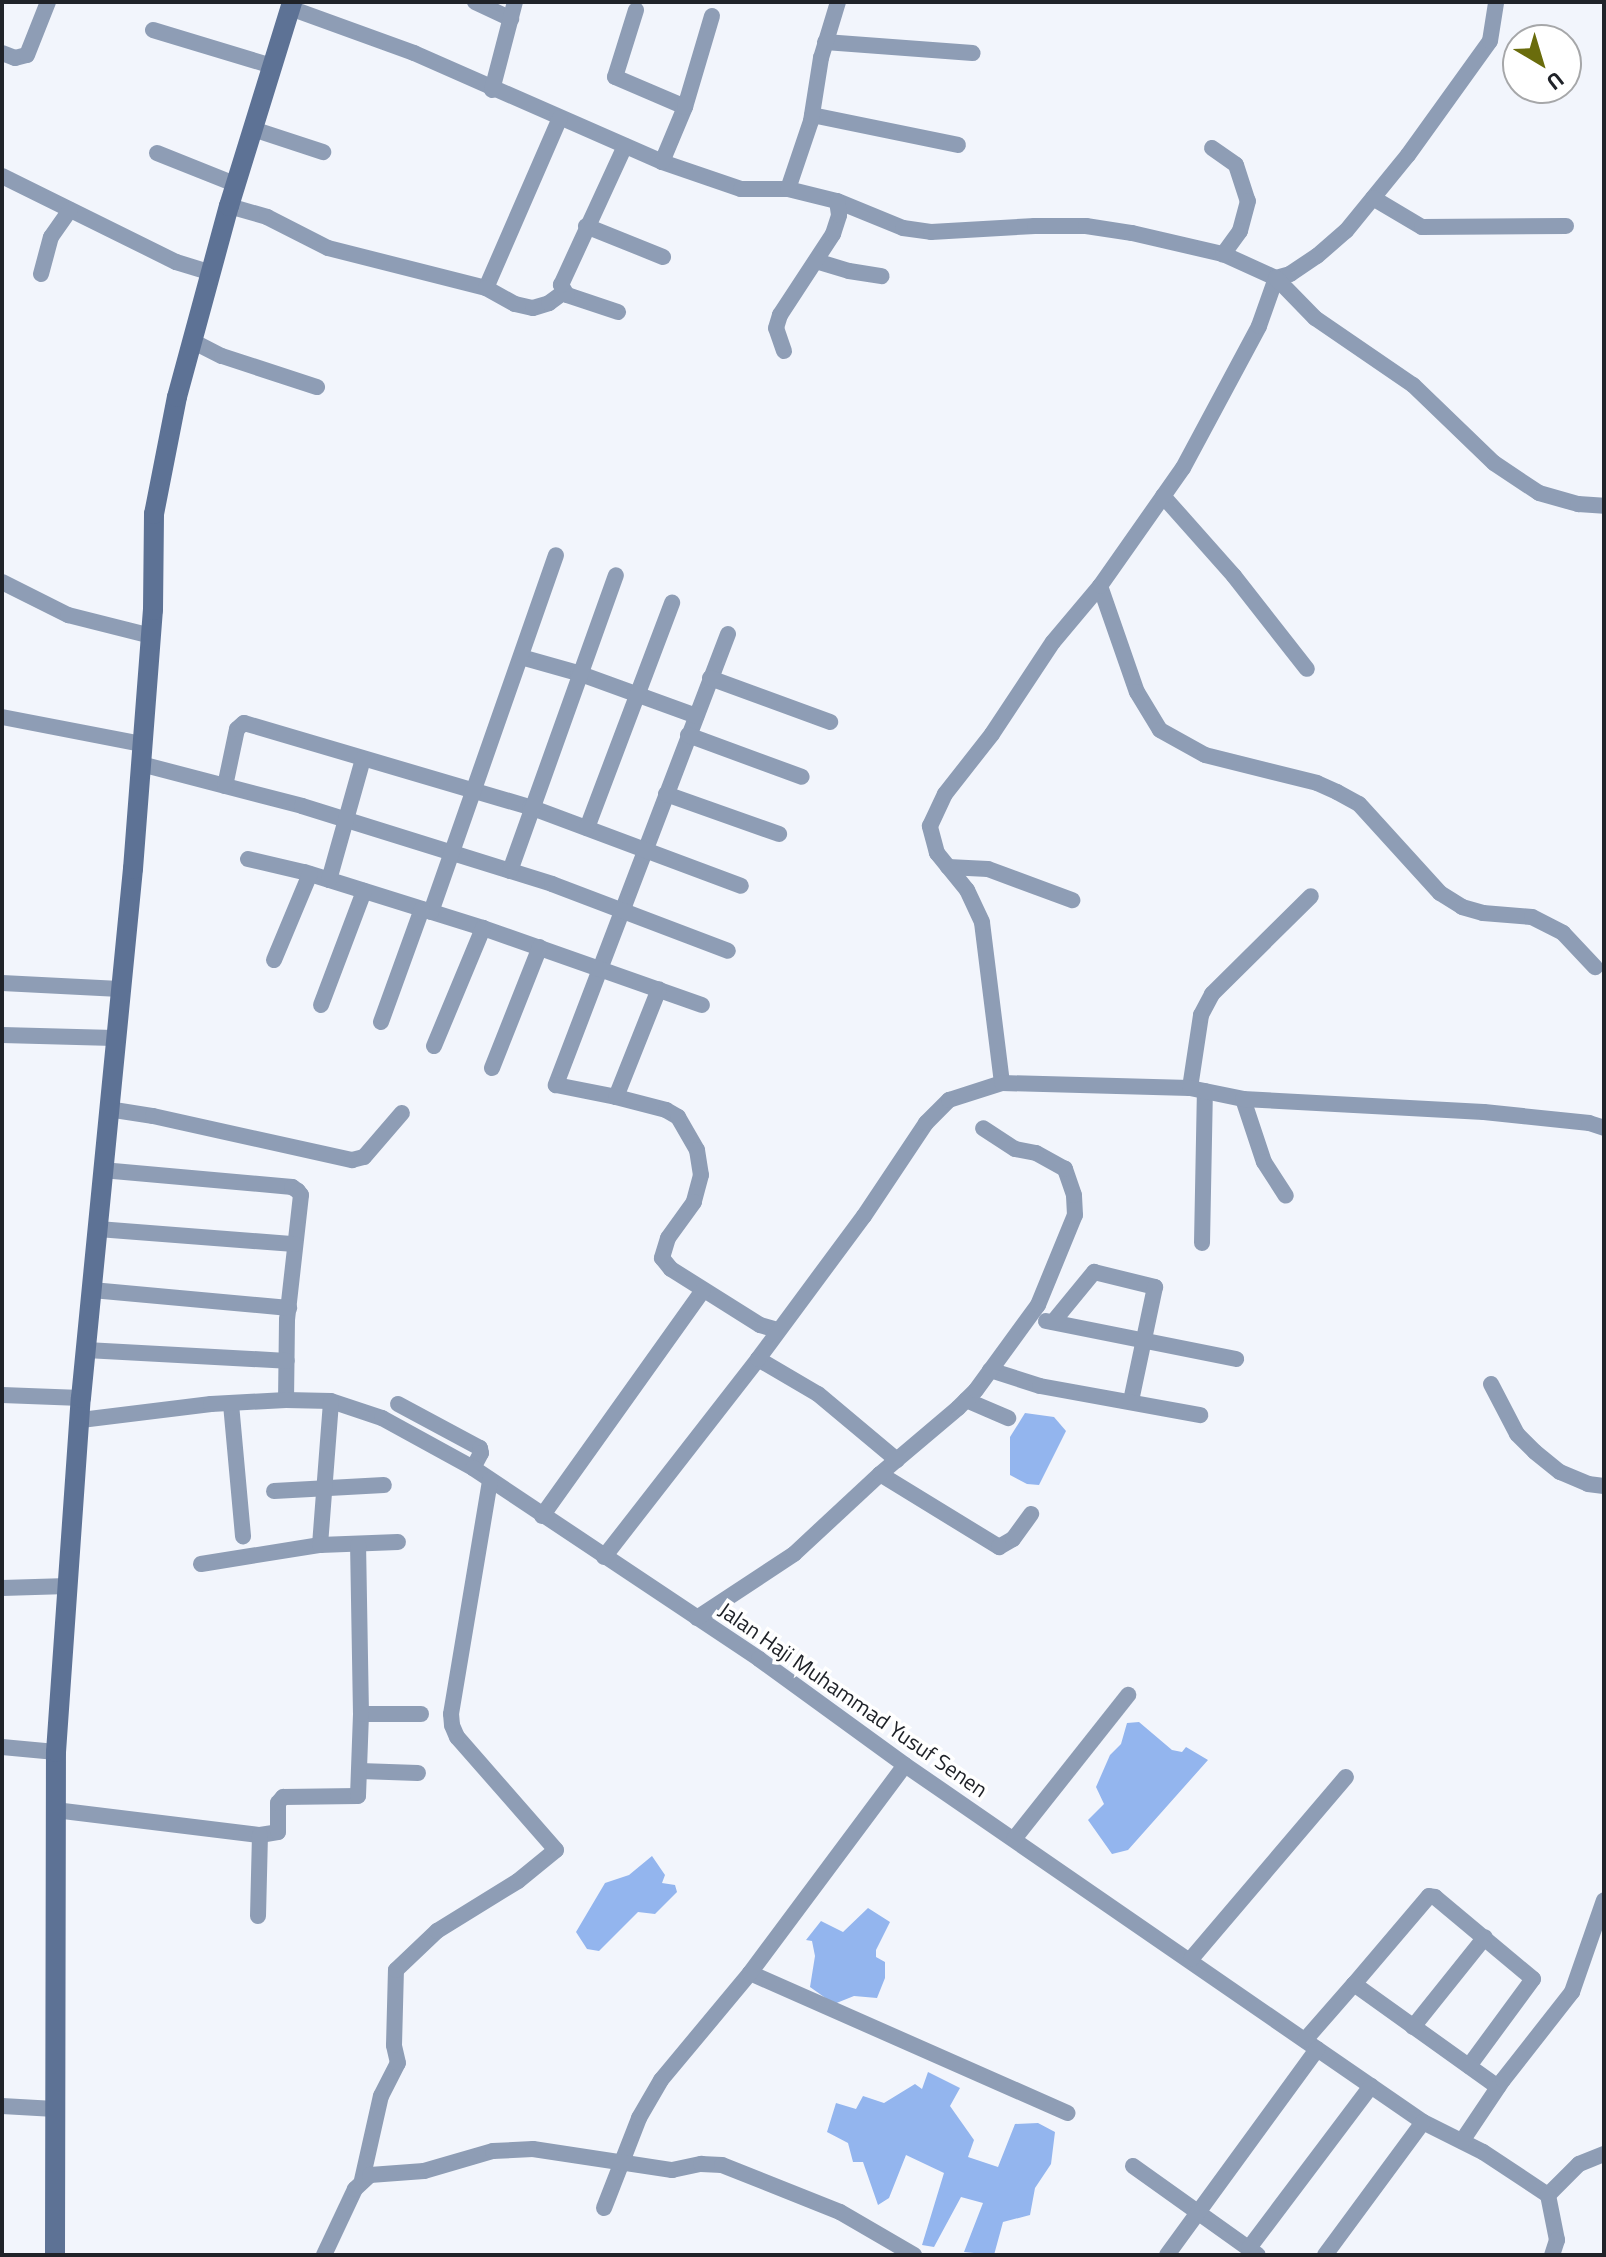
<!DOCTYPE html>
<style>
body{margin:0}
#map{position:relative;width:1606px;height:2257px;overflow:hidden;background:#f2f5fc;font-family:"Titillium Web",sans-serif}
div>[style]{position:absolute}
[style*='--x']{left:calc(var(--x)*1px);top:calc(var(--y)*1px);width:calc(var(--w)*1px);rotate:calc(var(--a)*1deg)}
.water>*{inset:0;background:#93b5ee}
.street>*{height:16px;margin:-8px;padding:0 8px;transform-origin:8px;border-radius:8px;background:#8e9db5}
.secondary>*{height:20px;margin:-10px;padding:0 10px;transform-origin:10px;border-radius:10px;background:#5d7295}
span{translate:-50% -50%;white-space:nowrap;text-align:center;line-height:1.15;-webkit-text-stroke:7px #fff;paint-order:stroke}
.street-label{font-size:22px;color:#202329}
.frame{position:absolute;inset:0;border:4px solid #202329;pointer-events:none}
.north{position:absolute;left:1502px;top:24px;width:80px;height:80px;box-sizing:border-box;background:#fff;border:2px solid #a6a7a9;border-radius:50%;rotate:142deg;font-size:22px;font-weight:700;line-height:32px;text-align:center;color:#202329}
.north::after{content:'';display:block;margin:auto;width:28px;height:36px;background:#6a6c0c;clip-path:polygon(50% 0,100% 100%,50% 72%,0 100%)}
</style>
<div id="map">
<div class="water">
<i style="clip-path:polygon(1025px 1413px,1054px 1417px,1066px 1431px,1039px 1485px,1027px 1484px,1010px 1475px,1010px 1437px)"></i>
<i style="clip-path:polygon(1139px 1722px,1172px 1750px,1182px 1752px,1186px 1747px,1208px 1760px,1128px 1850px,1112px 1854px,1088px 1820px,1104px 1804px,1096px 1787px,1110px 1755px,1121px 1744px,1127px 1723px)"></i>
<i style="clip-path:polygon(652px 1856px,665px 1875px,662px 1883px,675px 1885px,677px 1892px,655px 1914px,638px 1912px,599px 1951px,587px 1949px,576px 1932px,605px 1883px,629px 1875px)"></i>
<i style="clip-path:polygon(868px 1908px,890px 1922px,876px 1950px,876px 1957px,885px 1962px,885px 1978px,877px 1998px,854px 1996px,834px 2004px,810px 1987px,815px 1956px,812px 1941px,806px 1940px,821px 1921px,843px 1932px)"></i>
<i style="clip-path:polygon(928px 2072px,960px 2088px,950px 2106px,974px 2140px,968px 2157px,998px 2167px,1015px 2124px,1038px 2123px,1055px 2132px,1051px 2164px,1035px 2188px,1030px 2215px,1003px 2222px,994px 2255px,964px 2252px,983px 2203px,961px 2197px,934px 2247px,922px 2245px,944px 2173px,906px 2155px,889px 2198px,878px 2205px,863px 2162px,853px 2162px,848px 2143px,827px 2132px,836px 2103px,856px 2109px,863px 2096px,884px 2103px,915px 2084px,922px 2089px)"></i>
</div>
<div class="street">
<i style="--x:475;--y:2;--w:40;--a:25"></i>
<i style="--x:290;--y:8;--w:132;--a:19.9"></i>
<i style="--x:414;--y:53;--w:271;--a:23.7"></i>
<i style="--x:662;--y:162;--w:83;--a:18.9"></i>
<i style="--x:741;--y:189;--w:47;--a:0"></i>
<i style="--x:788;--y:189;--w:50;--a:13.8"></i>
<i style="--x:837;--y:201;--w:71;--a:22.2"></i>
<i style="--x:903;--y:228;--w:28;--a:8"></i>
<i style="--x:931;--y:232;--w:104;--a:-3.3"></i>
<i style="--x:1035;--y:226;--w:51;--a:0"></i>
<i style="--x:1086;--y:226;--w:47;--a:8.7"></i>
<i style="--x:1132;--y:233;--w:93;--a:13"></i>
<i style="--x:1223;--y:254;--w:58;--a:24.4"></i>
<i style="--x:1276;--y:278;--w:15;--a:-16"></i>
<i style="--x:1290;--y:274;--w:32;--a:-34"></i>
<i style="--x:1317;--y:256;--w:38;--a:-41"></i>
<i style="--x:1346;--y:231;--w:98;--a:-50.8"></i>
<i style="--x:1408;--y:155;--w:140;--a:-54.3"></i>
<i style="--x:1490;--y:41;--w:39;--a:-81"></i>
<i style="--x:636;--y:10;--w:70;--a:107.4"></i>
<i style="--x:615;--y:77;--w:76;--a:23.2"></i>
<i style="--x:153;--y:30;--w:124;--a:16.8"></i>
<i style="--x:825;--y:42;--w:148;--a:4.3"></i>
<i style="--x:2;--y:53;--w:14;--a:21"></i>
<i style="--x:15;--y:58;--w:12;--a:-14"></i>
<i style="--x:27;--y:55;--w:57;--a:-68.4"></i>
<i style="--x:492;--y:90;--w:91;--a:-75.4"></i>
<i style="--x:812;--y:115;--w:149;--a:11.6"></i>
<i style="--x:253;--y:129;--w:74;--a:18.2"></i>
<i style="--x:1212;--y:148;--w:29;--a:35"></i>
<i style="--x:1236;--y:165;--w:38;--a:72"></i>
<i style="--x:1248;--y:201;--w:31;--a:105"></i>
<i style="--x:1240;--y:231;--w:29;--a:126"></i>
<i style="--x:157;--y:153;--w:86;--a:21.8"></i>
<i style="--x:662;--y:162;--w:60;--a:-67.3"></i>
<i style="--x:685;--y:107;--w:95;--a:-73.5"></i>
<i style="--x:2;--y:176;--w:194;--a:26.3"></i>
<i style="--x:176;--y:262;--w:37;--a:17"></i>
<i style="--x:788;--y:189;--w:72;--a:-71.3"></i>
<i style="--x:811;--y:121;--w:64;--a:-81"></i>
<i style="--x:821;--y:58;--w:59;--a:-73.1"></i>
<i style="--x:1373;--y:198;--w:57;--a:30.6"></i>
<i style="--x:1422;--y:227;--w:144;--a:-0.4"></i>
<i style="--x:229;--y:206;--w:40;--a:16"></i>
<i style="--x:267;--y:217;--w:68;--a:26.9"></i>
<i style="--x:328;--y:248;--w:163;--a:14.2"></i>
<i style="--x:486;--y:288;--w:185;--a:-66.5"></i>
<i style="--x:586;--y:226;--w:83;--a:21.9"></i>
<i style="--x:816;--y:261;--w:34;--a:17"></i>
<i style="--x:849;--y:271;--w:33;--a:9"></i>
<i style="--x:41;--y:274;--w:38;--a:-75"></i>
<i style="--x:51;--y:237;--w:33;--a:-55"></i>
<i style="--x:486;--y:288;--w:33;--a:29"></i>
<i style="--x:515;--y:304;--w:18;--a:13"></i>
<i style="--x:533;--y:308;--w:17;--a:-17"></i>
<i style="--x:549;--y:303;--w:19;--a:-36"></i>
<i style="--x:618;--y:312;--w:54;--a:-161.6"></i>
<i style="--x:567;--y:295;--w:12;--a:-121"></i>
<i style="--x:561;--y:285;--w:153;--a:-65.3"></i>
<i style="--x:194;--y:342;--w:31;--a:27"></i>
<i style="--x:222;--y:356;--w:100;--a:18.1"></i>
<i style="--x:784;--y:351;--w:24;--a:-109"></i>
<i style="--x:776;--y:328;--w:14;--a:-73"></i>
<i style="--x:780;--y:315;--w:97;--a:-56.8"></i>
<i style="--x:833;--y:234;--w:20;--a:-72"></i>
<i style="--x:839;--y:215;--w:14;--a:-98"></i>
<i style="--x:1163;--y:496;--w:107;--a:48.4"></i>
<i style="--x:1234;--y:576;--w:118;--a:51.9"></i>
<i style="--x:2;--y:582;--w:74;--a:26.6"></i>
<i style="--x:68;--y:615;--w:86;--a:14.2"></i>
<i style="--x:1100;--y:586;--w:112;--a:70.8"></i>
<i style="--x:1137;--y:692;--w:44;--a:58.8"></i>
<i style="--x:1160;--y:730;--w:51;--a:29.1"></i>
<i style="--x:1205;--y:755;--w:115;--a:14"></i>
<i style="--x:1317;--y:783;--w:22;--a:24"></i>
<i style="--x:1337;--y:792;--w:25;--a:29"></i>
<i style="--x:1359;--y:804;--w:120;--a:47.7"></i>
<i style="--x:1440;--y:893;--w:26;--a:32"></i>
<i style="--x:1462;--y:907;--w:22;--a:16"></i>
<i style="--x:1483;--y:913;--w:49;--a:4.7"></i>
<i style="--x:1532;--y:917;--w:35;--a:27"></i>
<i style="--x:1563;--y:933;--w:47;--a:46.7"></i>
<i style="--x:728;--y:634;--w:483;--a:110.9"></i>
<i style="--x:556;--y:1085;--w:61;--a:11.3"></i>
<i style="--x:616;--y:1097;--w:52;--a:14.6"></i>
<i style="--x:666;--y:1110;--w:14;--a:30"></i>
<i style="--x:678;--y:1117;--w:38;--a:60"></i>
<i style="--x:697;--y:1150;--w:25;--a:81"></i>
<i style="--x:701;--y:1175;--w:28;--a:105"></i>
<i style="--x:694;--y:1202;--w:44;--a:125.8"></i>
<i style="--x:668;--y:1238;--w:21;--a:107"></i>
<i style="--x:662;--y:1258;--w:14;--a:51"></i>
<i style="--x:671;--y:1269;--w:105;--a:32.2"></i>
<i style="--x:760;--y:1325;--w:19;--a:16"></i>
<i style="--x:521;--y:657;--w:59;--a:15.7"></i>
<i style="--x:578;--y:673;--w:126;--a:20"></i>
<i style="--x:710;--y:678;--w:128;--a:20.1"></i>
<i style="--x:2;--y:717;--w:143;--a:10.9"></i>
<i style="--x:688;--y:735;--w:121;--a:20.2"></i>
<i style="--x:141;--y:764;--w:166;--a:14.6"></i>
<i style="--x:302;--y:806;--w:262;--a:17.3"></i>
<i style="--x:552;--y:884;--w:188;--a:20.8"></i>
<i style="--x:225;--y:786;--w:58;--a:-78.1"></i>
<i style="--x:237;--y:729;--w:9;--a:-41"></i>
<i style="--x:244;--y:723;--w:298;--a:16.4"></i>
<i style="--x:530;--y:807;--w:225;--a:20.5"></i>
<i style="--x:666;--y:794;--w:120;--a:19.5"></i>
<i style="--x:587;--y:828;--w:241;--a:-69.3"></i>
<i style="--x:248;--y:859;--w:57;--a:13.1"></i>
<i style="--x:304;--y:872;--w:188;--a:17.4"></i>
<i style="--x:483;--y:928;--w:232;--a:19.4"></i>
<i style="--x:948;--y:867;--w:40;--a:2.9"></i>
<i style="--x:988;--y:869;--w:90;--a:20.3"></i>
<i style="--x:510;--y:871;--w:314;--a:-70.3"></i>
<i style="--x:329;--y:880;--w:126;--a:-74.3"></i>
<i style="--x:431;--y:912;--w:378;--a:-70.7"></i>
<i style="--x:274;--y:960;--w:93;--a:-67.3"></i>
<i style="--x:2;--y:983;--w:118;--a:2.9"></i>
<i style="--x:321;--y:1005;--w:122;--a:-69.3"></i>
<i style="--x:381;--y:1022;--w:120;--a:-70.1"></i>
<i style="--x:2;--y:1035;--w:112;--a:1.5"></i>
<i style="--x:434;--y:1046;--w:128;--a:-67.4"></i>
<i style="--x:492;--y:1068;--w:130;--a:-68.4"></i>
<i style="--x:1002;--y:1083;--w:162;--a:-97.1"></i>
<i style="--x:982;--y:922;--w:35;--a:-115"></i>
<i style="--x:967;--y:890;--w:48;--a:-129"></i>
<i style="--x:937;--y:853;--w:28;--a:-105"></i>
<i style="--x:930;--y:826;--w:35;--a:-65"></i>
<i style="--x:945;--y:794;--w:76;--a:-51.9"></i>
<i style="--x:992;--y:734;--w:110;--a:-56.5"></i>
<i style="--x:1053;--y:642;--w:73;--a:-50"></i>
<i style="--x:1100;--y:586;--w:144;--a:-54.9"></i>
<i style="--x:1183;--y:468;--w:161;--a:-61.8"></i>
<i style="--x:1259;--y:326;--w:51;--a:-70.5"></i>
<i style="--x:1276;--y:278;--w:56;--a:45.7"></i>
<i style="--x:1315;--y:318;--w:119;--a:34.4"></i>
<i style="--x:1413;--y:385;--w:112;--a:43.9"></i>
<i style="--x:1494;--y:463;--w:54;--a:33.7"></i>
<i style="--x:1539;--y:493;--w:41;--a:15.8"></i>
<i style="--x:1578;--y:504;--w:26;--a:4"></i>
<i style="--x:1190;--y:1088;--w:74;--a:-81.4"></i>
<i style="--x:1201;--y:1015;--w:24;--a:-62"></i>
<i style="--x:1212;--y:994;--w:139;--a:-44.7"></i>
<i style="--x:616;--y:1097;--w:116;--a:-68.3"></i>
<i style="--x:1243;--y:1099;--w:66;--a:71.6"></i>
<i style="--x:1264;--y:1162;--w:40;--a:57.1"></i>
<i style="--x:108;--y:1109;--w:46;--a:8.8"></i>
<i style="--x:153;--y:1116;--w:204;--a:12.5"></i>
<i style="--x:352;--y:1160;--w:12;--a:-14"></i>
<i style="--x:364;--y:1157;--w:58;--a:-49.2"></i>
<i style="--x:102;--y:1170;--w:191;--a:5.1"></i>
<i style="--x:292;--y:1187;--w:7;--a:34"></i>
<i style="--x:298;--y:1191;--w:5;--a:53"></i>
<i style="--x:301;--y:1195;--w:126;--a:96.4"></i>
<i style="--x:287;--y:1320;--w:80;--a:90.7"></i>
<i style="--x:98;--y:1229;--w:197;--a:4.4"></i>
<i style="--x:1202;--y:1243;--w:152;--a:-88.9"></i>
<i style="--x:92;--y:1290;--w:198;--a:5.2"></i>
<i style="--x:1046;--y:1321;--w:194;--a:11.3"></i>
<i style="--x:1053;--y:1322;--w:65;--a:-50.6"></i>
<i style="--x:1094;--y:1272;--w:63;--a:13.8"></i>
<i style="--x:1155;--y:1287;--w:116;--a:101.9"></i>
<i style="--x:86;--y:1350;--w:201;--a:3.1"></i>
<i style="--x:758;--y:1359;--w:69;--a:30.3"></i>
<i style="--x:818;--y:1394;--w:103;--a:39.9"></i>
<i style="--x:990;--y:1370;--w:52;--a:17.7"></i>
<i style="--x:1040;--y:1386;--w:163;--a:10.3"></i>
<i style="--x:1491;--y:1384;--w:56;--a:62.5"></i>
<i style="--x:1517;--y:1434;--w:25;--a:45"></i>
<i style="--x:1535;--y:1452;--w:32;--a:39"></i>
<i style="--x:1560;--y:1472;--w:30;--a:23"></i>
<i style="--x:1588;--y:1484;--w:16;--a:7"></i>
<i style="--x:2;--y:1395;--w:79;--a:2.2"></i>
<i style="--x:966;--y:1400;--w:46;--a:23.2"></i>
<i style="--x:231;--y:1404;--w:133;--a:84.8"></i>
<i style="--x:398;--y:1404;--w:93;--a:28.2"></i>
<i style="--x:480;--y:1448;--w:5;--a:79"></i>
<i style="--x:481;--y:1453;--w:17;--a:118"></i>
<i style="--x:81;--y:1420;--w:131;--a:-7"></i>
<i style="--x:211;--y:1404;--w:75;--a:-3.1"></i>
<i style="--x:286;--y:1400;--w:45;--a:1.3"></i>
<i style="--x:331;--y:1401;--w:54;--a:18.4"></i>
<i style="--x:382;--y:1418;--w:104;--a:28.8"></i>
<i style="--x:473;--y:1468;--w:344;--a:33.7"></i>
<i style="--x:759;--y:1659;--w:180;--a:36"></i>
<i style="--x:905;--y:1765;--w:629;--a:34.57"></i>
<i style="--x:1423;--y:2122;--w:67;--a:26.6"></i>
<i style="--x:1483;--y:2152;--w:78;--a:33.5"></i>
<i style="--x:880;--y:1474;--w:140;--a:31.5"></i>
<i style="--x:999;--y:1547;--w:16;--a:-30"></i>
<i style="--x:1013;--y:1539;--w:31;--a:-54"></i>
<i style="--x:274;--y:1491;--w:110;--a:-3.1"></i>
<i style="--x:542;--y:1516;--w:277;--a:-54.5"></i>
<i style="--x:320;--y:1545;--w:144;--a:-85.6"></i>
<i style="--x:604;--y:1557;--w:251;--a:-52.1"></i>
<i style="--x:758;--y:1359;--w:178;--a:-53.5"></i>
<i style="--x:864;--y:1216;--w:112;--a:-56.3"></i>
<i style="--x:926;--y:1123;--w:33;--a:-45"></i>
<i style="--x:949;--y:1100;--w:56;--a:-17.8"></i>
<i style="--x:1002;--y:1083;--w:188;--a:1.5"></i>
<i style="--x:1190;--y:1088;--w:54;--a:11.7"></i>
<i style="--x:1243;--y:1099;--w:241;--a:3.1"></i>
<i style="--x:1484;--y:1112;--w:106;--a:6"></i>
<i style="--x:1589;--y:1123;--w:16;--a:18"></i>
<i style="--x:201;--y:1564;--w:121;--a:-9.1"></i>
<i style="--x:320;--y:1545;--w:78;--a:-2.2"></i>
<i style="--x:2;--y:1588;--w:66;--a:-1.7"></i>
<i style="--x:697;--y:1618;--w:116;--a:-33.4"></i>
<i style="--x:794;--y:1554;--w:117;--a:-42.9"></i>
<i style="--x:880;--y:1474;--w:102;--a:-40.2"></i>
<i style="--x:958;--y:1408;--w:25;--a:-45"></i>
<i style="--x:976;--y:1390;--w:105;--a:-53.9"></i>
<i style="--x:1038;--y:1305;--w:97;--a:-67.7"></i>
<i style="--x:1075;--y:1215;--w:20;--a:-93"></i>
<i style="--x:1074;--y:1195;--w:28;--a:-109"></i>
<i style="--x:1065;--y:1169;--w:33;--a:-151"></i>
<i style="--x:1036;--y:1153;--w:21;--a:-169"></i>
<i style="--x:1015;--y:1149;--w:38;--a:-147"></i>
<i style="--x:361;--y:1714;--w:60;--a:0"></i>
<i style="--x:2;--y:1747;--w:54;--a:5.3"></i>
<i style="--x:360;--y:1771;--w:58;--a:2"></i>
<i style="--x:55;--y:1810;--w:207;--a:7"></i>
<i style="--x:260;--y:1835;--w:18;--a:-9"></i>
<i style="--x:278;--y:1832;--w:29;--a:-90"></i>
<i style="--x:278;--y:1803;--w:8;--a:-50"></i>
<i style="--x:283;--y:1797;--w:75;--a:-0.8"></i>
<i style="--x:358;--y:1796;--w:82;--a:-87.9"></i>
<i style="--x:361;--y:1714;--w:169;--a:-91"></i>
<i style="--x:1014;--y:1839;--w:184;--a:-51.6"></i>
<i style="--x:258;--y:1916;--w:81;--a:-88.6"></i>
<i style="--x:1191;--y:1959;--w:239;--a:-49.6"></i>
<i style="--x:750;--y:1973;--w:347;--a:23.8"></i>
<i style="--x:1413;--y:2027;--w:115;--a:-51.3"></i>
<i style="--x:1305;--y:2040;--w:74;--a:-48.8"></i>
<i style="--x:1469;--y:2066;--w:108;--a:-53.7"></i>
<i style="--x:1533;--y:1979;--w:128;--a:-140.1"></i>
<i style="--x:1435;--y:1897;--w:6;--a:-171"></i>
<i style="--x:1429;--y:1896;--w:116;--a:130.4"></i>
<i style="--x:1354;--y:1984;--w:177;--a:35.6"></i>
<i style="--x:2;--y:2106;--w:53;--a:3.2"></i>
<i style="--x:1462;--y:2141;--w:73;--a:-56.1"></i>
<i style="--x:1503;--y:2080;--w:112;--a:-51.9"></i>
<i style="--x:1572;--y:1992;--w:97;--a:-70.8"></i>
<i style="--x:1133;--y:2166;--w:153;--a:35.5"></i>
<i style="--x:362;--y:2180;--w:86;--a:-77.3"></i>
<i style="--x:381;--y:2096;--w:37;--a:-63"></i>
<i style="--x:398;--y:2063;--w:18;--a:-103"></i>
<i style="--x:394;--y:2045;--w:75;--a:-88.5"></i>
<i style="--x:396;--y:1970;--w:57;--a:-43.6"></i>
<i style="--x:437;--y:1931;--w:95;--a:-31.7"></i>
<i style="--x:518;--y:1881;--w:49;--a:-39.2"></i>
<i style="--x:556;--y:1850;--w:150;--a:-131.2"></i>
<i style="--x:457;--y:1737;--w:13;--a:-113"></i>
<i style="--x:452;--y:1725;--w:11;--a:-95"></i>
<i style="--x:451;--y:1714;--w:237;--a:-80.5"></i>
<i style="--x:1548;--y:2195;--w:44;--a:-45"></i>
<i style="--x:1579;--y:2164;--w:27;--a:-22"></i>
<i style="--x:1548;--y:2195;--w:46;--a:78.7"></i>
<i style="--x:1557;--y:2240;--w:16;--a:108"></i>
<i style="--x:604;--y:2208;--w:97;--a:-68.7"></i>
<i style="--x:639;--y:2118;--w:44;--a:-59.9"></i>
<i style="--x:661;--y:2080;--w:139;--a:-50.2"></i>
<i style="--x:750;--y:1973;--w:259;--a:-53.3"></i>
<i style="--x:1249;--y:2248;--w:203;--a:-53"></i>
<i style="--x:324;--y:2255;--w:73;--a:-64.8"></i>
<i style="--x:355;--y:2189;--w:21;--a:-43"></i>
<i style="--x:370;--y:2175;--w:54;--a:-4.2"></i>
<i style="--x:424;--y:2171;--w:72;--a:-16.2"></i>
<i style="--x:493;--y:2151;--w:40;--a:-2.9"></i>
<i style="--x:533;--y:2149;--w:141;--a:8.6"></i>
<i style="--x:672;--y:2170;--w:30;--a:-12"></i>
<i style="--x:701;--y:2164;--w:21;--a:3"></i>
<i style="--x:722;--y:2165;--w:127;--a:21.7"></i>
<i style="--x:840;--y:2212;--w:86;--a:30.2"></i>
<i style="--x:1167;--y:2255;--w:255;--a:-53.9"></i>
<i style="--x:1325;--y:2255;--w:165;--a:-53.6"></i>
</div>
<div class="secondary">
<i style="--x:55;--y:2255;--w:503;--a:-89.89"></i>
<i style="--x:56;--y:1752;--w:355;--a:-86"></i>
<i style="--x:81;--y:1398;--w:532;--a:-84.39"></i>
<i style="--x:133;--y:869;--w:260;--a:-85.6"></i>
<i style="--x:153;--y:610;--w:96;--a:-89.4"></i>
<i style="--x:154;--y:514;--w:119;--a:-78.9"></i>
<i style="--x:177;--y:397;--w:198;--a:-74.8"></i>
<i style="--x:229;--y:206;--w:214;--a:-72.8"></i>
</div>
<div class="street-label">
<span style="left:853px;top:1700px;rotate:35deg">Jalan Haji Muhammad Yusuf Senen</span>
</div>
<div class="frame"></div>
<div class="north">U</div>
</div>
